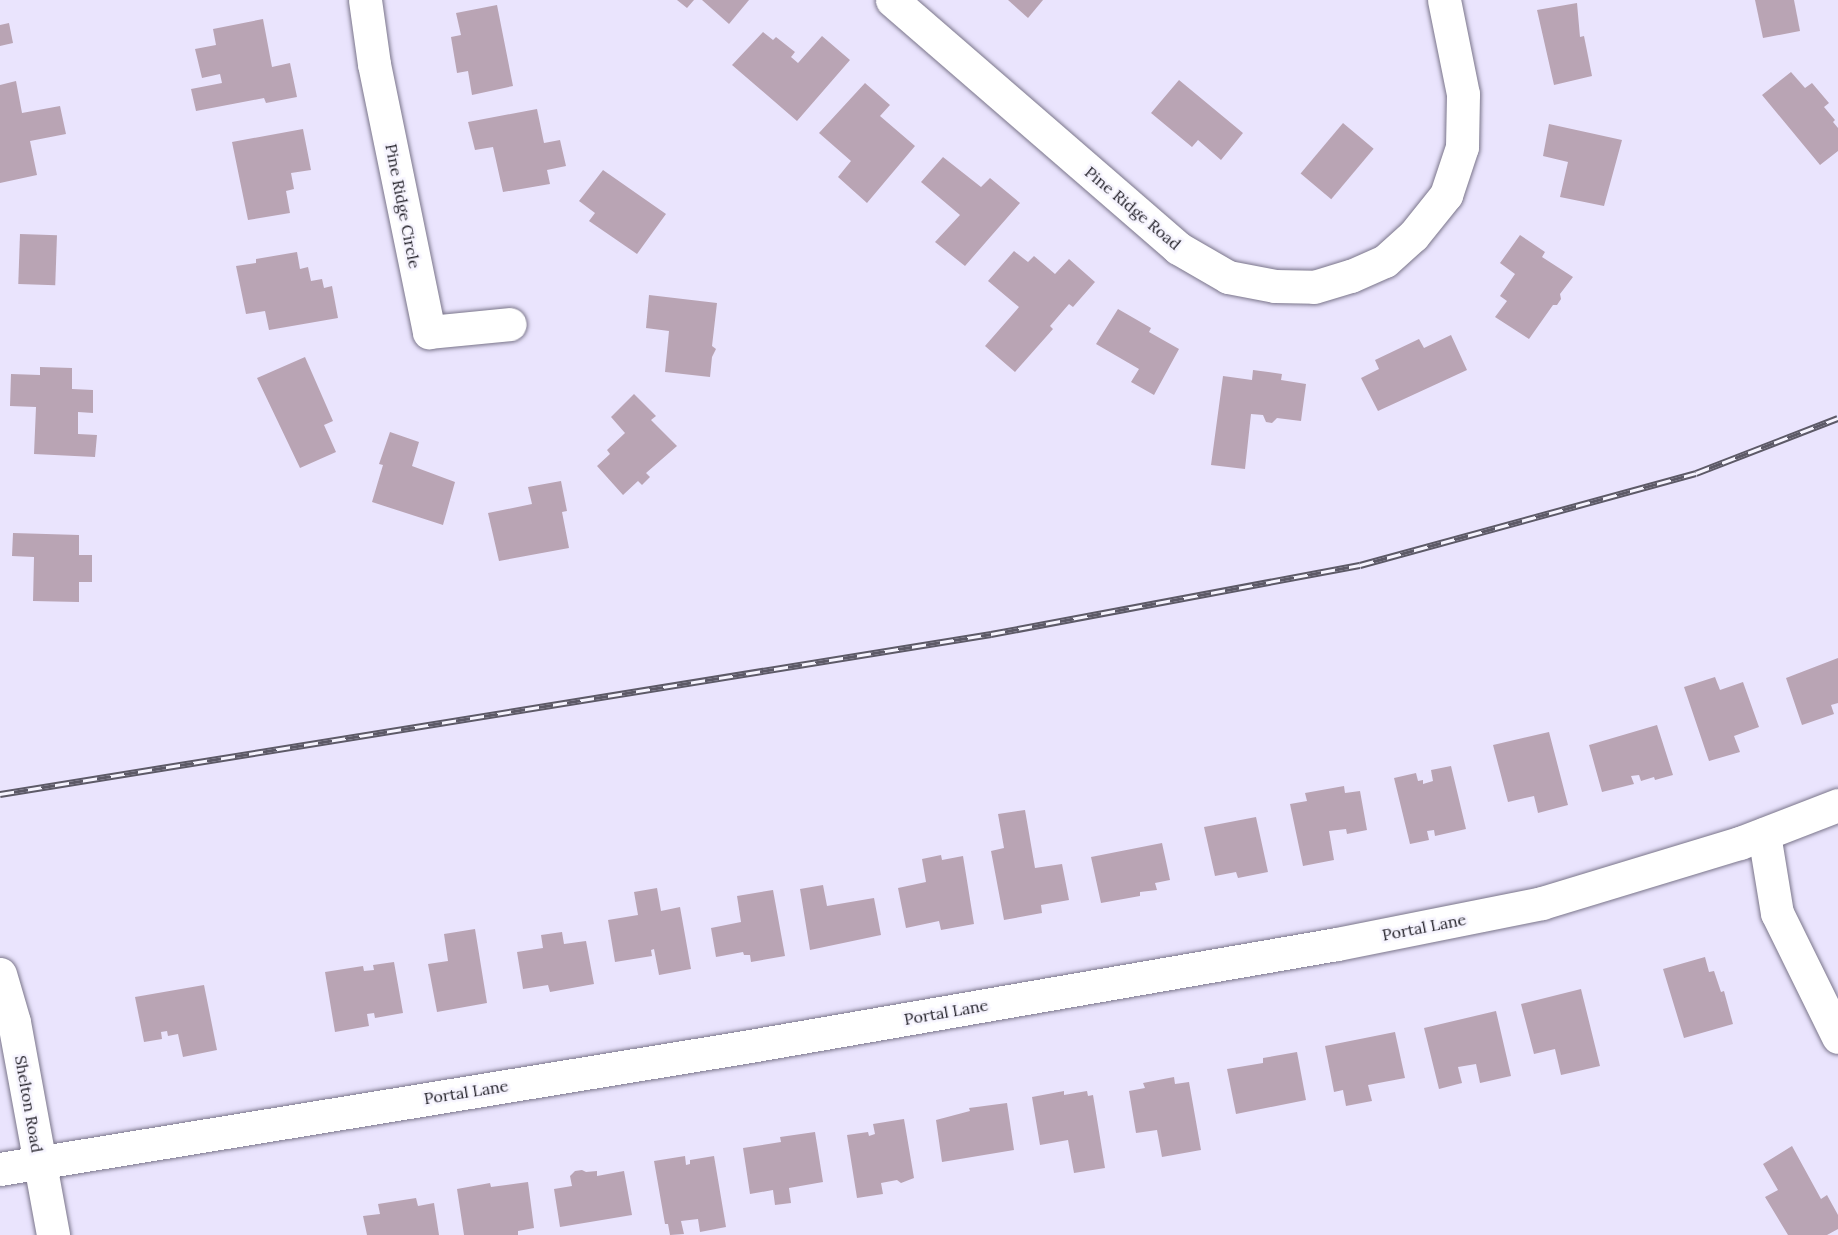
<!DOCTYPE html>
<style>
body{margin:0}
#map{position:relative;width:1838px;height:1235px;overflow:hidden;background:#eae4fd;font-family:Lora,serif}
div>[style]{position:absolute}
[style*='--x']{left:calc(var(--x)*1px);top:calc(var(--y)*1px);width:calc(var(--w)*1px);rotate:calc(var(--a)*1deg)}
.building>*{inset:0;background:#b9a4b4;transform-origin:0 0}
.roads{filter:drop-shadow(0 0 2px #7a758a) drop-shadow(0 0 2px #7a758a)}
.minor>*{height:33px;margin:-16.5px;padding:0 16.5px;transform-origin:16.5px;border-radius:16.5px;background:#fff}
.rail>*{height:7px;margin-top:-3.5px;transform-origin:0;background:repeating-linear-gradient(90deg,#f6f4fe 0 14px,#5d5a67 0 28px);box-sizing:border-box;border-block:2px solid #5d5a67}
span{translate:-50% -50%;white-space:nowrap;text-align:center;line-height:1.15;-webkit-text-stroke:5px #f6f4fe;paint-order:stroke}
.street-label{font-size:16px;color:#222028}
</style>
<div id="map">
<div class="building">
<i style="clip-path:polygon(677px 0,694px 0,687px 8px)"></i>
<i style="clip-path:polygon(702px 0,749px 0,729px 24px)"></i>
<i style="clip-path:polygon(1008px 0,1043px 0,1028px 18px)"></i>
<i style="clip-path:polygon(1755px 0,1794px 0,1800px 31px,1763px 38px)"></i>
<i style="clip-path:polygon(1577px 3px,1580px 37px,1584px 36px,1592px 76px,1554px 85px,1537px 10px)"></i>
<i style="clip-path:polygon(497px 5px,513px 86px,472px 95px,468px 71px,457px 73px,451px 37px,461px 35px,456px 13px)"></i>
<i style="clip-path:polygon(263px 19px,272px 67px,290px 63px,297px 97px,266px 103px,264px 98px,196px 111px,191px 89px,222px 83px,220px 74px,202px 78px,195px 49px,216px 45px,213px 29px)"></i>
<i style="clip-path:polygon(9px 23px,13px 43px,0 46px,0 25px)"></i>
<i style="clip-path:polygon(763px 32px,773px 40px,776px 37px,795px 52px,791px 57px,798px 63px,822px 36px,850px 60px,797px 121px,732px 65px)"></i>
<i style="clip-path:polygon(1791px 72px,1805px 88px,1812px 83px,1829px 103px,1824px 107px,1835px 120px,1833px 122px,1838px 128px,1838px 151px,1820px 165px,1762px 95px)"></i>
<i style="clip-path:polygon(1179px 80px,1243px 133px,1221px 160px,1198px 140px,1192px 147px,1151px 113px)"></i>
<i style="clip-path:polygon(16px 81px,22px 113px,60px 106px,66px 134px,30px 141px,37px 175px,0 183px,0 85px)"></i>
<i style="clip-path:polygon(865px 83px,890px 105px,880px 116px,915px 146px,867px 203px,838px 177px,851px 161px,819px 133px)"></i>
<i style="clip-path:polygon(537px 109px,544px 143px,560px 140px,566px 166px,547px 170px,550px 184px,503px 192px,493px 147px,475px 150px,468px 122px)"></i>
<i style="left:1343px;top:123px;width:40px;height:66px;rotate:40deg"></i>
<i style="clip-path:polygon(1549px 124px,1622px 140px,1604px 206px,1560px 197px,1568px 162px,1543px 156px)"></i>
<i style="clip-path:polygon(303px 129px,311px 170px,291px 173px,294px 189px,286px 191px,290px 213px,248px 220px,232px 142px)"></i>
<i style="clip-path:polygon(943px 157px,981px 187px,990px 178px,1020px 203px,965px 266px,935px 242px,960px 215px,921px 182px)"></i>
<i style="clip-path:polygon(603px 170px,666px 214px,637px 254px,589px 221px,595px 213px,579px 201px)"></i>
<i style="left:20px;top:234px;width:37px;height:50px;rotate:2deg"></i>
<i style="clip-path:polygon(1520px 235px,1545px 252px,1542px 257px,1573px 277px,1560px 294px,1561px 299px,1557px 305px,1553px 305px,1529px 339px,1495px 317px,1507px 301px,1500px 296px,1515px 274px,1500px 263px)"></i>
<i style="clip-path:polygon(1014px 251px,1028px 262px,1034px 256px,1055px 274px,1069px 259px,1095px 282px,1073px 307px,1069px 304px,1050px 326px,1053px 329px,1015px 372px,985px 346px,1019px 307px,988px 281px)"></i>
<i style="clip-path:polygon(297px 252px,300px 269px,308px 267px,311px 281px,322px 279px,324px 288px,332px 286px,338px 318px,269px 330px,265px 311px,246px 314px,236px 266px,256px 263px,256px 259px)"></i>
<i style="clip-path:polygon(649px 295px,717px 303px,712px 346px,716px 349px,712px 357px,710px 377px,665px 372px,669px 331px,646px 328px)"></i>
<i style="clip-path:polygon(1118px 309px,1151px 328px,1149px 332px,1179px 349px,1154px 395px,1131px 382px,1139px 369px,1096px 344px)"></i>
<i style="clip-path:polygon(1451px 335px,1467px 370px,1378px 411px,1361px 378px,1379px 369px,1375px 360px,1419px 339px,1424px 348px)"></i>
<i style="clip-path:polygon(305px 357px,333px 421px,324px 425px,336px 452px,300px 468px,257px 378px)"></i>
<i style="clip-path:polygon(40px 367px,72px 368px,72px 389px,93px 390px,93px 413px,78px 412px,78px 434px,97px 435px,95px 457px,34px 454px,36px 407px,10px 406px,11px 374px,40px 375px)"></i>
<i style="clip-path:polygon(1253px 370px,1282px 374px,1281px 380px,1306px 384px,1301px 421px,1277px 418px,1272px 423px,1266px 422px,1263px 415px,1251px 414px,1245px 469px,1211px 465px,1223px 376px,1252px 380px)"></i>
<i style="clip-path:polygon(634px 394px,656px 416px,651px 420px,677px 446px,646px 473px,650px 477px,642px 485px,638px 481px,623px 495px,597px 466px,610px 454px,607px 450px,625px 433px,611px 417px)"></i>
<i style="clip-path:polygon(390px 432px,419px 442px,412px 466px,455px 482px,443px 525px,372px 502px,383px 465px,379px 464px)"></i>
<i style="clip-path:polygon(561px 481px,567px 511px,562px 512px,569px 548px,499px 561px,488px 513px,532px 504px,528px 487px)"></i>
<i style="clip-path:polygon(13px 533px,79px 535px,79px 555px,92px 555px,92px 582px,79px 582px,79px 602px,33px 601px,34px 557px,12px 556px)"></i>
<i style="clip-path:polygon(1838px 658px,1838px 703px,1831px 705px,1834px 714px,1802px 725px,1786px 678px)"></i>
<i style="clip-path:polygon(1715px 677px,1720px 690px,1743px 682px,1759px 727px,1734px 736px,1740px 752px,1709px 761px,1684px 687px)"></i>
<i style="clip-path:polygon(1657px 725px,1673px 775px,1655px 780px,1654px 777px,1641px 781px,1639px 775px,1631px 776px,1634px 784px,1602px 792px,1589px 745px)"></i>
<i style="clip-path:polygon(1549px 732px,1568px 805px,1538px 813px,1534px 796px,1508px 802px,1493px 745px)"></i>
<i style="clip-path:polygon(1451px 766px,1466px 829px,1435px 836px,1434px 830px,1427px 831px,1429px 840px,1410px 844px,1394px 778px,1416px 773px,1418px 781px,1423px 780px,1423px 784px,1433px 781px,1431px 770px)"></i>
<i style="clip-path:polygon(1344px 786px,1345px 793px,1360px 791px,1367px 830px,1347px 834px,1346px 829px,1329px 831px,1334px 860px,1303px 866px,1290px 804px,1307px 801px,1305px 793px)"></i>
<i style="clip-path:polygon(1025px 810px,1035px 868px,1062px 864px,1069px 900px,1041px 905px,1042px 913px,1004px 920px,991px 851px,1004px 848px,998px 814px)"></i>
<i style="clip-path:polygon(1256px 817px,1268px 872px,1238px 878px,1236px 872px,1215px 876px,1204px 827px)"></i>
<i style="clip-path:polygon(1162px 843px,1170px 880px,1155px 883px,1157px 890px,1140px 892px,1140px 896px,1101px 903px,1091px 857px)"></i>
<i style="clip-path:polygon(941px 855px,942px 860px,963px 856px,974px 924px,941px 930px,939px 921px,906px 928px,898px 888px,926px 882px,922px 859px)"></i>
<i style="clip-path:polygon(823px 885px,827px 906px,874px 898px,881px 935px,810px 950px,800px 889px)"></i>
<i style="clip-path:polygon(657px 888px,661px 911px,680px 907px,691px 969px,659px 975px,654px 949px,651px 950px,652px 956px,615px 962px,608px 920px,638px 915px,634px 892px)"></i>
<i style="clip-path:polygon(773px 890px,785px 956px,751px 962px,750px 955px,744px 955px,743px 952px,716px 957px,711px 928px,741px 922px,737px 896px)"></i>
<i style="clip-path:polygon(475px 929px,487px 1003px,437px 1012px,428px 964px,448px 961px,444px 934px)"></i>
<i style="clip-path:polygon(562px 932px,564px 944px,586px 941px,594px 984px,550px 992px,548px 985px,523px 989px,517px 952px,543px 948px,541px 935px)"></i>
<i style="clip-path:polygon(1705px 957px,1709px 972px,1714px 971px,1721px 992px,1724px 991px,1733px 1024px,1684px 1038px,1663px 969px)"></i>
<i style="clip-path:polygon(394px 962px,403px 1013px,375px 1018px,374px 1013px,367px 1014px,369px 1026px,335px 1032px,325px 972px,363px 966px,364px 971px,374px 970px,373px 965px)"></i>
<i style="clip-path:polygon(204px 985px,217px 1050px,183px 1057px,178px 1034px,168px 1036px,167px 1031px,161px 1032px,162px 1039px,144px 1042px,135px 997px)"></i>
<i style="clip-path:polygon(1581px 989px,1600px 1066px,1561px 1075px,1555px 1049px,1534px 1054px,1521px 1004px)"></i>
<i style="clip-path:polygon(1496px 1011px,1511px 1076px,1480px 1083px,1476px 1064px,1458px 1067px,1462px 1083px,1439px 1089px,1424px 1028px)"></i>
<i style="clip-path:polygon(1395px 1032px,1405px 1078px,1368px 1085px,1372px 1101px,1346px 1106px,1343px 1090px,1334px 1092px,1325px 1046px)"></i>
<i style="clip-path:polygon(1297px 1052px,1306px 1100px,1236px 1114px,1227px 1069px,1263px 1063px,1263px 1058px)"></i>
<i style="clip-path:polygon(1174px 1077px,1175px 1084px,1189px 1082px,1201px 1150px,1162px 1157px,1157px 1130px,1136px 1133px,1129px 1091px,1145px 1088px,1143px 1083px)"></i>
<i style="clip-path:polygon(1064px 1091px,1064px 1095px,1087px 1091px,1088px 1096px,1093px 1095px,1105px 1168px,1074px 1173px,1068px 1140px,1040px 1145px,1032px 1097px)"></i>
<i style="clip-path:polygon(1007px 1103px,1014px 1150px,942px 1162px,936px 1120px,970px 1111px,969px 1108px)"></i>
<i style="clip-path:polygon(904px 1119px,914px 1178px,901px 1183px,897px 1180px,881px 1183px,883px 1194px,857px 1198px,847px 1135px,868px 1132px,869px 1136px,875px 1134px,873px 1124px)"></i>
<i style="clip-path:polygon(815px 1132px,823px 1182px,789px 1188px,791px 1203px,775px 1205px,773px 1190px,750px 1194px,743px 1148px,781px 1142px,780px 1137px)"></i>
<i style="clip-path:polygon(1792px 1146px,1821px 1199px,1827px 1195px,1838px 1215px,1838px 1229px,1827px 1235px,1788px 1235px,1765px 1197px,1778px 1190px,1763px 1164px)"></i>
<i style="clip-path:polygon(685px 1156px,686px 1165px,690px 1164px,690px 1160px,714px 1156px,726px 1227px,700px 1232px,698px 1219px,681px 1221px,684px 1234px,670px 1235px,668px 1224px,665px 1224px,654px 1161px)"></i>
<i style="clip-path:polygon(582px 1170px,586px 1172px,597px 1171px,597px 1176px,624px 1171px,632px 1215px,560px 1227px,554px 1189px,572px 1186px,570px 1176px,575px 1171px)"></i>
<i style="clip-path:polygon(528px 1182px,534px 1228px,518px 1231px,518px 1235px,464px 1235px,457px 1189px,490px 1183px,491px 1187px)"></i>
<i style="clip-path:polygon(416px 1198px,418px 1206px,434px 1203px,439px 1235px,367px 1235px,363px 1216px,380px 1214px,378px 1204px)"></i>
</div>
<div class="roads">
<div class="minor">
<i style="--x:365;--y:0;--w:65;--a:82"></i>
<i style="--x:374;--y:64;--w:274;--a:78.4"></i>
<i style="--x:429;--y:332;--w:81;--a:-5.6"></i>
<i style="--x:892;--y:0;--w:379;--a:40.9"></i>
<i style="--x:1178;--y:248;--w:58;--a:30.1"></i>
<i style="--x:1228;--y:277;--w:48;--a:10.8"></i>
<i style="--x:1275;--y:286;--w:39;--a:1"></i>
<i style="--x:1314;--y:287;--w:39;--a:-17"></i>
<i style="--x:1351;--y:276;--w:37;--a:-24"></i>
<i style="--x:1385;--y:261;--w:38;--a:-42"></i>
<i style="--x:1413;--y:236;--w:53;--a:-51.2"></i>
<i style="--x:1446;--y:195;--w:51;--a:-71.6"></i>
<i style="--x:1462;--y:147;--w:53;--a:-88.9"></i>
<i style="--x:1463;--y:94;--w:96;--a:-101.4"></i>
<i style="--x:1764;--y:834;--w:80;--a:80.7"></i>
<i style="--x:1777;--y:913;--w:138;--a:63.8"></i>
<i style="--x:0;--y:974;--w:50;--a:73.7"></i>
<i style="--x:14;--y:1022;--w:217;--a:79.6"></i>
<i style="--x:0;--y:1169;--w:760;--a:-9.31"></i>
<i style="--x:750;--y:1046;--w:596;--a:-9.86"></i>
<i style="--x:1337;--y:944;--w:209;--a:-11.3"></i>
<i style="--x:1542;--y:903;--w:207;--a:-16.9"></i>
<i style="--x:1740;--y:843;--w:105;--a:-21.2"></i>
</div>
</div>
<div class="rail">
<i style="--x:0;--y:794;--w:1004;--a:-9.17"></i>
<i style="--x:991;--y:634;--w:375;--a:-10.6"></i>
<i style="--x:1360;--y:565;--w:348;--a:-15.3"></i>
<i style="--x:1696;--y:473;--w:152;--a:-21.2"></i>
</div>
<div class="street-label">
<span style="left:403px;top:206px;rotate:79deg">Pine Ridge Circle</span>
<span style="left:1133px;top:208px;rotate:40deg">Pine Ridge Road</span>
<span style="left:1424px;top:927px;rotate:-11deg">Portal Lane</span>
<span style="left:946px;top:1012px;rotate:-10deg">Portal Lane</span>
<span style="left:466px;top:1092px;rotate:-9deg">Portal Lane</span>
<span style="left:29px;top:1104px;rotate:80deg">Shelton Road</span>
</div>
</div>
